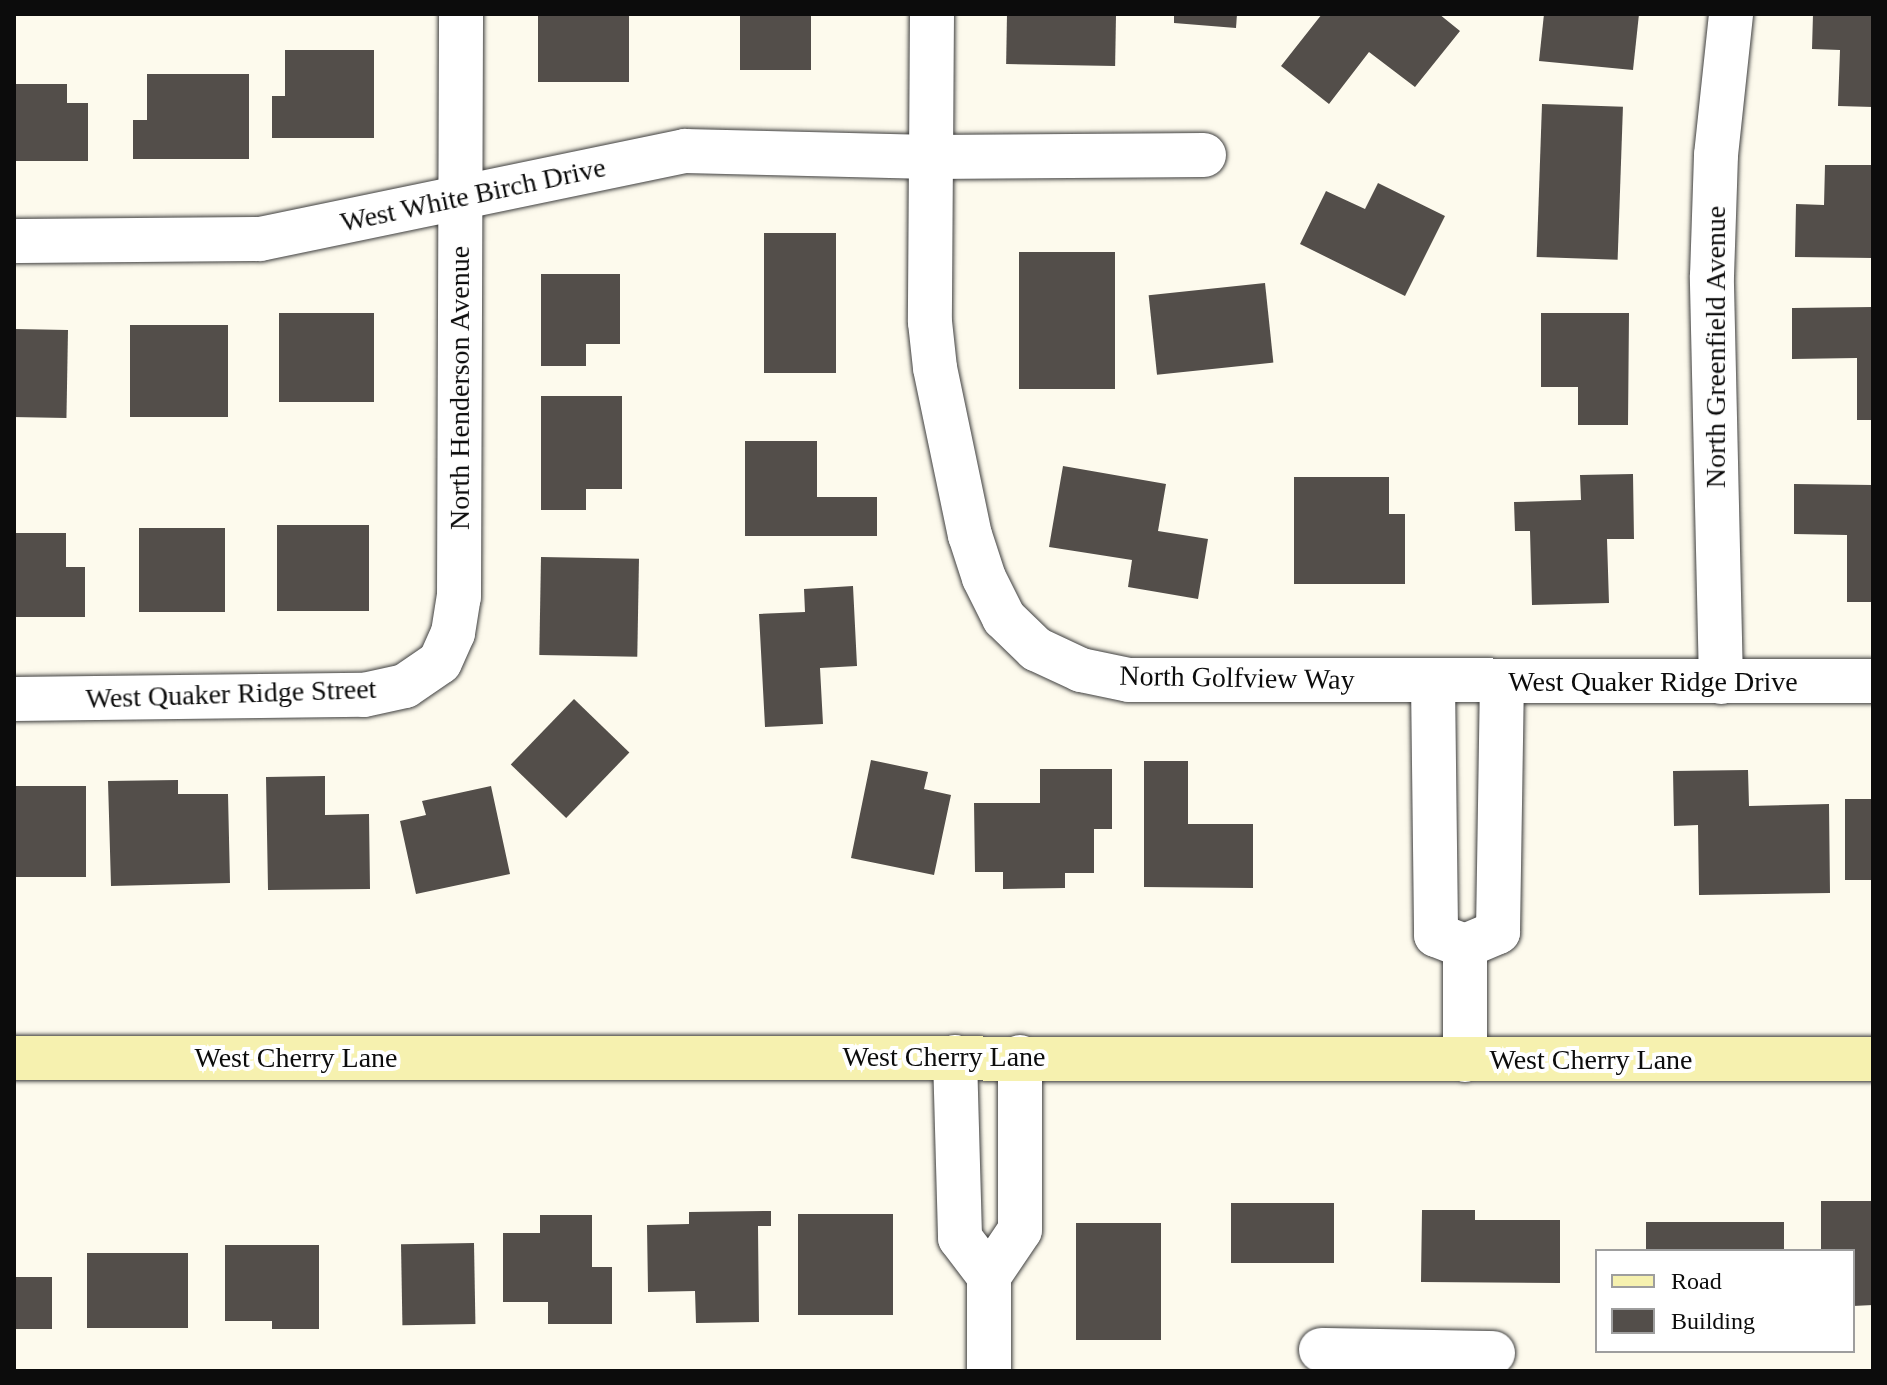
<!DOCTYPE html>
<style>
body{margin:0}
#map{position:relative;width:1887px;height:1385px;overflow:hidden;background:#fdfaed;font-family:Georgia,serif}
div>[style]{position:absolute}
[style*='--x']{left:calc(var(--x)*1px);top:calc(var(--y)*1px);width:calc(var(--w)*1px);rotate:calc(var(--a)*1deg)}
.building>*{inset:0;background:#534e4a;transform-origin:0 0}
.roads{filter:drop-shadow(0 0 2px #3f3f3f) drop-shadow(0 0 2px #3f3f3f)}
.street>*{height:44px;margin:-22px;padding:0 22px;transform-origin:22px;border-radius:22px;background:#fff}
.secondary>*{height:44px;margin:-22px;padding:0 22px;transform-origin:22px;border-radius:22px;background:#f6f1af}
span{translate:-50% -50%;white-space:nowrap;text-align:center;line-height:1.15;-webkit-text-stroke:8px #fff;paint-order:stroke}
.street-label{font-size:28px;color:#0c0c0c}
.frame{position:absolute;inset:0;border:16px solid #0c0c0c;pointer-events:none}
.legend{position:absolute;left:1595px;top:1249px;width:260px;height:104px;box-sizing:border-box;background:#fff;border:2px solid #9e9e9e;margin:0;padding:10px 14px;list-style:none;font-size:24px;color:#0c0c0c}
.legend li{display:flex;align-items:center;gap:16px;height:40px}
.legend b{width:40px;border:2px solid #9e9e9e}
</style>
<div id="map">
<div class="building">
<i style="left:538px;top:14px;width:91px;height:68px"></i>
<i style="left:740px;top:14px;width:71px;height:56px"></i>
<i style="left:1007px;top:14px;width:109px;height:50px;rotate:1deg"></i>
<i style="clip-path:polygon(1174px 14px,1237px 14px,1236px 28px,1174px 23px)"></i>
<i style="clip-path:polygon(1322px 14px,1439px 14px,1460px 31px,1415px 87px,1369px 52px,1329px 104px,1281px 66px)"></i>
<i style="clip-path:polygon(1544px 14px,1639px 14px,1633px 70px,1539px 61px)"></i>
<i style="clip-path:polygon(1813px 14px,1873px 14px,1873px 107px,1838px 106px,1840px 50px,1812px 49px)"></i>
<i style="clip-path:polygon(285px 50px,374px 50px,374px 138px,272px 138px,272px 96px,285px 96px)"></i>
<i style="clip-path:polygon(147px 74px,249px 74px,249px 159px,133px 159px,133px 120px,147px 120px)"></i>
<i style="clip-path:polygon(14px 84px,67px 84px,67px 103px,88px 103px,88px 161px,14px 161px)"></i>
<i style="left:1542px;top:104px;width:81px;height:153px;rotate:2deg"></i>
<i style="clip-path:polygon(1825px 165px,1873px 165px,1873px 258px,1795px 257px,1796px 204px,1824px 205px)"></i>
<i style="clip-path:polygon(1378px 183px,1445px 216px,1405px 296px,1300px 244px,1326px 191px,1365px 209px)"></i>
<i style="left:764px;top:233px;width:72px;height:140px"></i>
<i style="left:1019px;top:252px;width:96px;height:137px"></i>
<i style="clip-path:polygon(541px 274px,620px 274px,620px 344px,586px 344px,586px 366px,541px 366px)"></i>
<i style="left:1265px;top:283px;width:80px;height:117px;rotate:84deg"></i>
<i style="clip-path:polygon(1873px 307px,1873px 420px,1857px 420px,1857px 358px,1792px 359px,1792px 308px)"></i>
<i style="left:374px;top:313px;width:89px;height:95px;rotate:90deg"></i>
<i style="clip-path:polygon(1541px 313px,1629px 313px,1628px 425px,1578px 425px,1578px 387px,1541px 387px)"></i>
<i style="left:228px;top:325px;width:92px;height:98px;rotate:90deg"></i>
<i style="left:14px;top:329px;width:54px;height:88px;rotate:1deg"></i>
<i style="clip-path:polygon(541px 396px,622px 396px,622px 489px,586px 489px,586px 510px,541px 510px)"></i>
<i style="clip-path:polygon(745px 441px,817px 441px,817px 497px,877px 497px,877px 536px,745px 536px)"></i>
<i style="clip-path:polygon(1063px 466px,1166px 484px,1158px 531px,1208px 539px,1198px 599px,1128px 587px,1132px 560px,1049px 547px)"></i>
<i style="clip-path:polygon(1633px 474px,1634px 539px,1607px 539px,1609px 603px,1532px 605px,1530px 531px,1515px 531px,1514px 502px,1581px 500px,1580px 475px)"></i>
<i style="clip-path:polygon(1294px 477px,1389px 477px,1389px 514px,1405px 514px,1405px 584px,1294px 584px)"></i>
<i style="clip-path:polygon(1794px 484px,1873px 485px,1873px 602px,1847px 602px,1847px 535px,1794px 534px)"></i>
<i style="left:277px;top:525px;width:92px;height:86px"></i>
<i style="left:139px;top:528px;width:86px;height:84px"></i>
<i style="clip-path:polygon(14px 533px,66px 533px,66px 567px,85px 567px,85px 617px,14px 617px)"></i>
<i style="left:541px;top:557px;width:98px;height:98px;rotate:1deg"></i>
<i style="clip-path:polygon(853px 586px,857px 666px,820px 668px,823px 724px,765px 727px,759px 614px,805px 612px,804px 589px)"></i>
<i style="left:574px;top:699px;width:77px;height:91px;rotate:44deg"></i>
<i style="clip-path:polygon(871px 760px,928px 772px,924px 789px,951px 795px,934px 875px,851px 858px)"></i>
<i style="clip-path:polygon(1144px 761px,1188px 761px,1188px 824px,1253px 824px,1253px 888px,1144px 887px)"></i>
<i style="clip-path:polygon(1040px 769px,1112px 769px,1112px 829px,1094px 829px,1094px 873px,1065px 873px,1065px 888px,1003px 889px,1003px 872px,975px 872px,974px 803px,1040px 803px)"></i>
<i style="clip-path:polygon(1748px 770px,1749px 806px,1829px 804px,1830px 893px,1699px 895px,1698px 825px,1674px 826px,1673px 771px)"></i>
<i style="clip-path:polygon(325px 776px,325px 815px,369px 814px,370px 889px,268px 890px,266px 777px)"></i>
<i style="clip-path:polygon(178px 780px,178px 794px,228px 794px,230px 883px,111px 886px,108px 781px)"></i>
<i style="left:14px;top:786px;width:72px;height:91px"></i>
<i style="clip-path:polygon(491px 786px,510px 874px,416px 894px,400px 821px,426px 815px,422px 801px)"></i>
<i style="left:1873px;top:799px;width:81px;height:28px;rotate:90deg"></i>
<i style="clip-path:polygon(1821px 1201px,1873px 1201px,1873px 1305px,1853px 1306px,1853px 1251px,1821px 1251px)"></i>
<i style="left:1231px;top:1203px;width:103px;height:60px"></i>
<i style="clip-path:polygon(1422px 1210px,1475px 1210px,1475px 1220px,1560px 1220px,1560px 1283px,1421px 1282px)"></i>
<i style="clip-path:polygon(771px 1211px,771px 1226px,758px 1226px,759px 1322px,696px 1323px,695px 1291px,648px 1292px,647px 1225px,689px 1224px,689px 1212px)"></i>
<i style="left:798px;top:1214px;width:95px;height:101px"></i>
<i style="clip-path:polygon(540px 1215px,592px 1215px,592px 1267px,612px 1267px,612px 1324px,548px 1324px,548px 1302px,503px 1302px,503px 1233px,540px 1233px)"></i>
<i style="left:1784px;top:1222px;width:29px;height:138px;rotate:90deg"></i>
<i style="left:1076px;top:1223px;width:85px;height:117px"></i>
<i style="left:474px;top:1243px;width:81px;height:73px;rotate:89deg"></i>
<i style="clip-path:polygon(225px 1245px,319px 1245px,319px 1329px,272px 1329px,272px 1321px,225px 1321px)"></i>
<i style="left:87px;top:1253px;width:101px;height:75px"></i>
<i style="left:14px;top:1277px;width:38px;height:52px"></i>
</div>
<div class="roads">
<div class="street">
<i style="--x:932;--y:14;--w:308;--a:90.4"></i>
<i style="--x:930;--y:322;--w:46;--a:83.8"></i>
<i style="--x:935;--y:368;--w:171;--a:78.2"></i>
<i style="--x:970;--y:535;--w:45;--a:72"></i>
<i style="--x:984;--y:578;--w:45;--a:63.4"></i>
<i style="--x:1004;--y:618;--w:45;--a:44.1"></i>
<i style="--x:1036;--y:649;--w:50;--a:25"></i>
<i style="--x:1081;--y:670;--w:49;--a:11.8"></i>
<i style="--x:1129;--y:680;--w:744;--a:0.08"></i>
<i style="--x:14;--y:241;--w:246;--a:-0.5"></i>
<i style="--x:260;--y:239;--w:434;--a:-11.7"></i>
<i style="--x:685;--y:151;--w:246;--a:1.4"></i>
<i style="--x:931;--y:157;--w:273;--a:-0.4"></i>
<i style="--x:1433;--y:682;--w:253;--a:89.3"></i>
<i style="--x:1436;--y:935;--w:31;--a:21"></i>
<i style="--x:1465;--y:946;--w:36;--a:-23"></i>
<i style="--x:1498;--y:932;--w:250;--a:-89.1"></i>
<i style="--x:1721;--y:682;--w:406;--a:-91.3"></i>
<i style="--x:1712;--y:276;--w:121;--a:-88.1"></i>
<i style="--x:1716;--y:155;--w:142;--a:-83.9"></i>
<i style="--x:14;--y:699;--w:350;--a:-0.7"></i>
<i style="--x:364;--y:695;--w:42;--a:-12.4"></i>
<i style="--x:405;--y:686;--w:42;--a:-34.4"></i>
<i style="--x:440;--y:662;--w:32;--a:-66"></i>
<i style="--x:453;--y:633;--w:36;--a:-81"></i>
<i style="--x:459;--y:597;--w:583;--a:-89.8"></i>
<i style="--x:955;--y:1057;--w:181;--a:88.4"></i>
<i style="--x:960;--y:1238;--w:48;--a:52.7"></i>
<i style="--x:989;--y:1276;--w:55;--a:-56"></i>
<i style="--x:1020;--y:1230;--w:173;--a:-90"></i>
<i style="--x:1465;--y:1060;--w:114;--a:-90"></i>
<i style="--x:989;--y:1276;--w:95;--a:90"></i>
<i style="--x:1321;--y:1350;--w:172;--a:1"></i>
</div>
<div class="secondary">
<i style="--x:14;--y:1058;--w:1859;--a:0.03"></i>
</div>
</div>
<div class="street-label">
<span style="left:473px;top:195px;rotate:-12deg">West White Birch Drive</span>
<span style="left:1716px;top:347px;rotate:-90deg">North Greenfield Avenue</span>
<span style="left:460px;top:388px;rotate:-90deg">North Henderson Avenue</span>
<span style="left:1237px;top:678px;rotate:1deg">North Golfview Way</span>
<span style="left:1653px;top:682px">West Quaker Ridge Drive</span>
<span style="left:231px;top:694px;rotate:-2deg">West Quaker Ridge Street</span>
<span style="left:944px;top:1057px">West Cherry Lane</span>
<span style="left:296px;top:1058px">West Cherry Lane</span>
<span style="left:1591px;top:1060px">West Cherry Lane</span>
</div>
<div class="frame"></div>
<ul class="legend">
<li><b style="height:10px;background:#f6f1af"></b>Road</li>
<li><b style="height:22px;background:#534e4a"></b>Building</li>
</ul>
</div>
